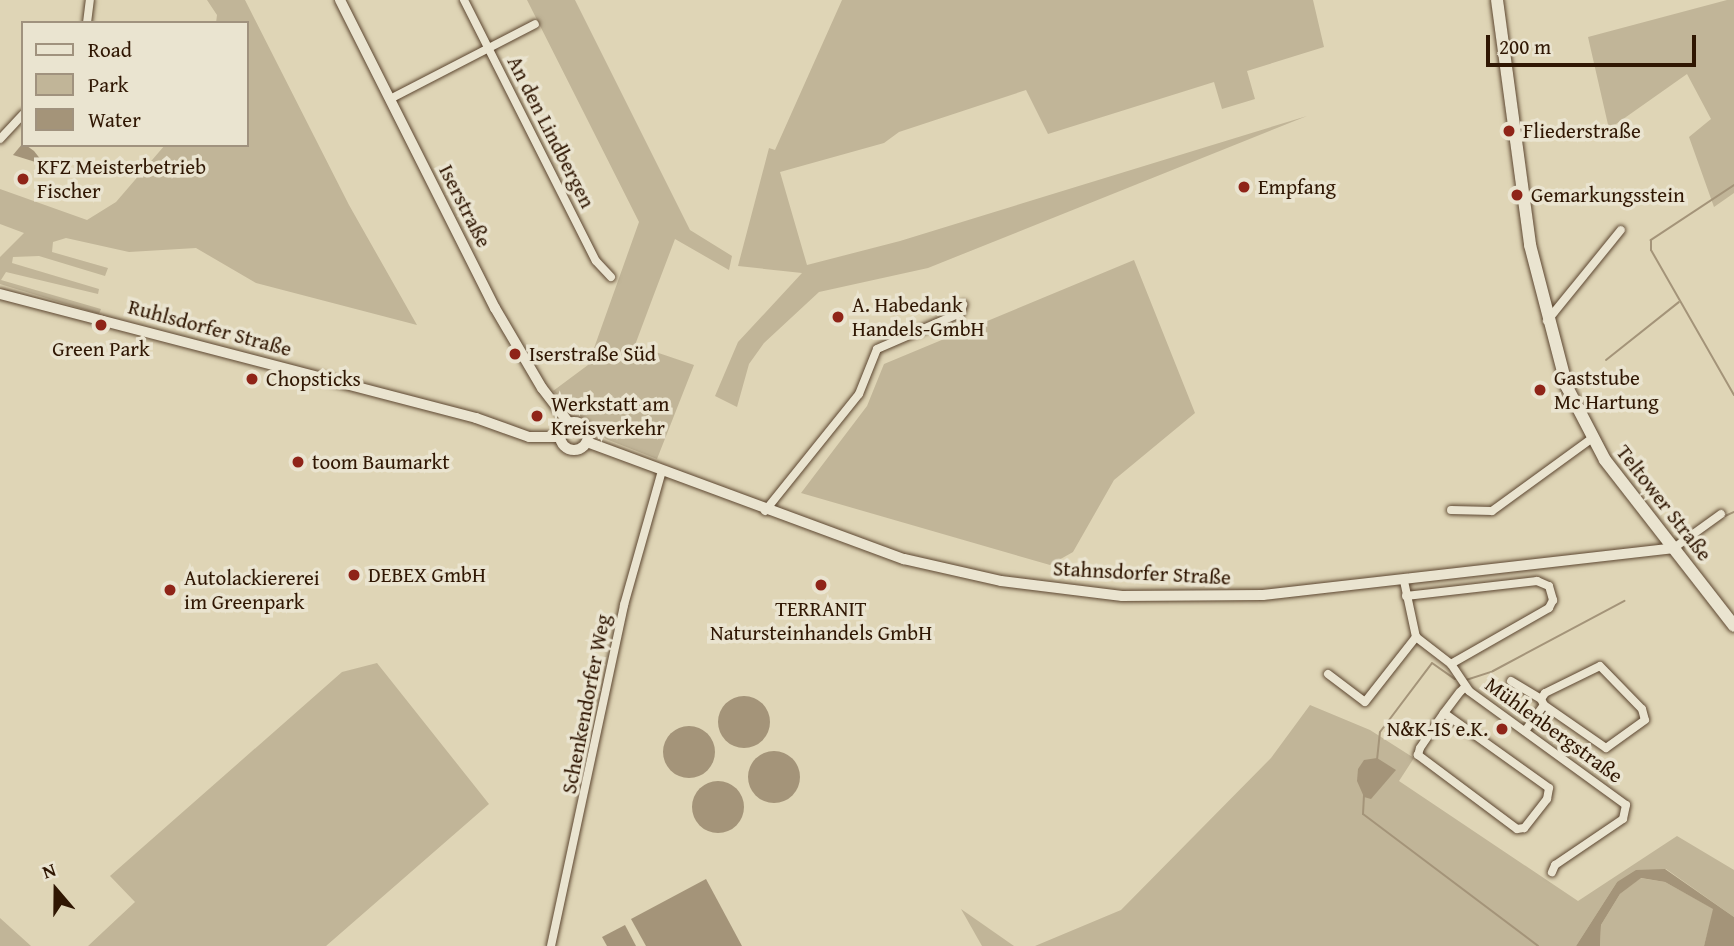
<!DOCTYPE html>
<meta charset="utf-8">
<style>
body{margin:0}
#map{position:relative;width:1734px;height:946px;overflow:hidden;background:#dfd5b6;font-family:"Gentium Book Plus",serif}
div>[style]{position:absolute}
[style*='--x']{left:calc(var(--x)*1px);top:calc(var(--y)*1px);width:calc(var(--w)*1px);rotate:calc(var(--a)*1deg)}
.green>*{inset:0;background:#c1b598}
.water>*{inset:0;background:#a49479}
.round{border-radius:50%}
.stream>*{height:2px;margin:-1px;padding:0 1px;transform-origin:1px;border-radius:1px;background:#a49479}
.roads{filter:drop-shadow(0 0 2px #5c4630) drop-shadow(0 0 2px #5c4630)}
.minor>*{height:8px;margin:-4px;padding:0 4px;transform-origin:4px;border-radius:4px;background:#eae4d0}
.tertiary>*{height:10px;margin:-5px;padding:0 5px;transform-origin:5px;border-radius:5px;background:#eae4d0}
.tertiary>.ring{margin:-5px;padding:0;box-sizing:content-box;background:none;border:10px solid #eae4d0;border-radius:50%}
.secondary>*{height:12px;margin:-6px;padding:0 6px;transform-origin:6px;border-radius:6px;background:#eae4d0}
.dots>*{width:19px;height:19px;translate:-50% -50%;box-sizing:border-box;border:4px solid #eae4d0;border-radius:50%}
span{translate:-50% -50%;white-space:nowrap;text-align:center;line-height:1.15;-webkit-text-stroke:7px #eae4d0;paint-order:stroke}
.poi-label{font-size:21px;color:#301703}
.left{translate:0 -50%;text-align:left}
.right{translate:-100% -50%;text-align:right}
.street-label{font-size:21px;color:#301703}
.legend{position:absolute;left:21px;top:21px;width:228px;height:126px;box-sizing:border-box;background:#eae4d0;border:2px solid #a0927e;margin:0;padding:9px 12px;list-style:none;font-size:21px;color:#301703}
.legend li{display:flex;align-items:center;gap:14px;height:35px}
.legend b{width:35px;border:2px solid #a0927e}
.north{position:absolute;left:21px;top:855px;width:70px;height:70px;-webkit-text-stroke:5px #eae4d0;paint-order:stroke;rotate:340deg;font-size:19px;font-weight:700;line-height:28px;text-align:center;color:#301703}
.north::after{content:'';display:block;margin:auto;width:24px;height:32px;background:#301703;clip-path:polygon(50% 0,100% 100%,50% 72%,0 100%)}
.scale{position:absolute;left:1486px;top:35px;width:210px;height:32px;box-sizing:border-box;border:4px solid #301703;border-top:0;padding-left:9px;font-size:21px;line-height:24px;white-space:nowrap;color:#301703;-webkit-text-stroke:5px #eae4d0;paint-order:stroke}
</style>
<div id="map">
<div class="green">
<i style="clip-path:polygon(207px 0,245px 0,349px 205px,417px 325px,256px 283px,196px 248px,129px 252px,66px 238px,53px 242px,52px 252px,108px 268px,105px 276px,39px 256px,13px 257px,12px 263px,99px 289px,98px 294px,6px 272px,1px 280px,101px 309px,99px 314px,0 284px,0 257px,24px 233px,0 224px,0 189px,87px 220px,116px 202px,165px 145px,247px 145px,247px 23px,216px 23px,217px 15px)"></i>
<i style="clip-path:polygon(527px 0,575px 0,690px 230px,732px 256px,729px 270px,675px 239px,653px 297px,635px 345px,694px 365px,657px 459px,606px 439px,553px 391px,588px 365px,639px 222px)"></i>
<i style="clip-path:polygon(842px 0,1313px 0,1324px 47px,1247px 71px,1255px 99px,1222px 109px,1214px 82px,1048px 134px,1026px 90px,899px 132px,884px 143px,780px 172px,807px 265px,900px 241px,1307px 116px,928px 268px,819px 292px,764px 343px,749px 364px,737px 407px,715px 396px,738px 342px,802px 273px,738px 266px,769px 148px,775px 150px)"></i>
<i style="clip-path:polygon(1727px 0,1734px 0,1734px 193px,1714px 207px,1689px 137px,1711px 119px,1687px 74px,1609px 129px,1588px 37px)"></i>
<i style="clip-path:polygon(1134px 260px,1195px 413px,1114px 480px,1073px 552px,1050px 565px,801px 493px,867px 406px,884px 364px)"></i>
<i style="clip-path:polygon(377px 663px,489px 804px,326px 946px,88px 946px,135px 902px,110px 876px,342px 672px)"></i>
<i style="clip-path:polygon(1310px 705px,1370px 730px,1414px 758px,1399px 781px,1578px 901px,1677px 836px,1734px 870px,1734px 917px,1666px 869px,1617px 882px,1576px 946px,1035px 946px,1121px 910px,1271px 758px)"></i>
<i style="clip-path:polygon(1640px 878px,1665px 882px,1714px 909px,1704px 946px,1600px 946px,1601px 925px,1620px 894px)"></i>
<i style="clip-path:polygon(961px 909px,1014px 946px,982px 946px)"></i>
<i style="clip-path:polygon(0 918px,31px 946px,0 946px)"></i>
</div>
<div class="water">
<i style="clip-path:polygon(23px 143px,34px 151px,45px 165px,13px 155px)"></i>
<i class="round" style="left:718px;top:696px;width:52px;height:52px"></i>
<i class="round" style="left:663px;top:726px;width:52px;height:52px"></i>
<i class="round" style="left:748px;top:751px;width:52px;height:52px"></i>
<i style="clip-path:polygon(1377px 758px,1396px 770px,1371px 799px,1364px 797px,1357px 781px,1358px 769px,1364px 760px)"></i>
<i class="round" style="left:692px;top:781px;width:52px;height:52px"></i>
<i style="clip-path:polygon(1665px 869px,1734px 917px,1734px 946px,1704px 946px,1713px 909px,1665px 882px,1641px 878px,1620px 894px,1601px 925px,1600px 946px,1576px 946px,1617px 882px,1636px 870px)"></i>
<i style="clip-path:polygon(706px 879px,742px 946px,646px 946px,631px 919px)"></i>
<i style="clip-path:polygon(625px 925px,636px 946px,607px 946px,602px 937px)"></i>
</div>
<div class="stream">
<i style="--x:1734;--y:185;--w:100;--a:146.5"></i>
<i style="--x:1651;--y:240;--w:10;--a:90"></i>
<i style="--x:1651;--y:250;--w:167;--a:60.2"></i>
<i style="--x:1606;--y:360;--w:93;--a:-38.5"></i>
<i style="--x:1725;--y:516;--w:10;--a:-24"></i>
<i style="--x:1466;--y:680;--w:28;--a:-18"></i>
<i style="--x:1493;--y:671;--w:149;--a:-28.1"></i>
<i style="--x:1377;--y:760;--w:28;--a:-84"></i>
<i style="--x:1380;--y:732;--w:86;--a:-53"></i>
<i style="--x:1432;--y:663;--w:28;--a:35"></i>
<i style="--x:1364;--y:795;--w:19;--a:93"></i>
<i style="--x:1363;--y:814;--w:219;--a:37"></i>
</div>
<div class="roads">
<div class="minor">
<i style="--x:464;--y:0;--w:292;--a:63.2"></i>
<i style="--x:596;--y:261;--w:22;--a:47"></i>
<i style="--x:87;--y:23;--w:23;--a:-83"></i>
<i style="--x:390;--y:99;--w:163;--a:-27.3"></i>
<i style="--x:0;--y:139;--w:34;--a:-47"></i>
<i style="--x:1547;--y:321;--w:117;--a:-50.9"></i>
<i style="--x:1451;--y:510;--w:41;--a:1.4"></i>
<i style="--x:1492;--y:511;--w:122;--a:-36"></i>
<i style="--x:765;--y:511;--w:150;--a:-51.2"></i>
<i style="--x:859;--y:394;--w:48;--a:-68.2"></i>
<i style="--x:877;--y:349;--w:90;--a:-23.4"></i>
<i style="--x:960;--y:313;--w:9;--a:-69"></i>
<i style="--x:1674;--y:548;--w:58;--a:-35.9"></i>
<i style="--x:1404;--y:581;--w:57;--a:77.9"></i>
<i style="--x:1416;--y:637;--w:44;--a:37.6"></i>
<i style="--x:1451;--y:664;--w:32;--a:56"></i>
<i style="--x:1469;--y:691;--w:194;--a:36"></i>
<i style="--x:1626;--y:805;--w:14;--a:102"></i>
<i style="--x:1623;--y:819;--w:82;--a:145.9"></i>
<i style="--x:1555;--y:865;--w:8;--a:113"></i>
<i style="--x:1406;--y:596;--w:132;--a:-6.5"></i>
<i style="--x:1537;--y:581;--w:13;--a:23"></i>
<i style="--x:1549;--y:586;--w:15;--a:74"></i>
<i style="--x:1553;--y:600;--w:9;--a:117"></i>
<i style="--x:1549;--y:608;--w:113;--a:150.3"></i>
<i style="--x:1328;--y:674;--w:46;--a:37.1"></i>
<i style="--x:1365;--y:702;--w:83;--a:-51.9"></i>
<i style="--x:1511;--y:681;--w:35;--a:31"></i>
<i style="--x:1444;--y:713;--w:129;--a:35.5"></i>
<i style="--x:1549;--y:788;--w:11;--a:100"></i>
<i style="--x:1547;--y:799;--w:37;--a:128"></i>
<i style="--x:1524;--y:828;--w:7;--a:172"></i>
<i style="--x:1517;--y:829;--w:124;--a:-143.2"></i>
<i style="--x:1418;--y:755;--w:7;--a:-74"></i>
<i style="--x:1420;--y:748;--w:42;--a:-55.6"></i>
<i style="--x:1444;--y:713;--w:26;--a:-53"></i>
<i style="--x:1460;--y:692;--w:7;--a:-45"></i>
<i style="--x:1525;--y:731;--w:32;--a:-54"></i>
<i style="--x:1544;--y:705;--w:7;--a:-117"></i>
<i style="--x:1541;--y:699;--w:7;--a:-56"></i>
<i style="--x:1545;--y:693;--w:61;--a:-26.1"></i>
<i style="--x:1600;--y:666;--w:60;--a:45.7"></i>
<i style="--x:1642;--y:709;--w:11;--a:75"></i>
<i style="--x:1645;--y:720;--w:48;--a:144.3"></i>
<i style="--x:1606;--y:748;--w:75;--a:-145.3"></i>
<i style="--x:551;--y:946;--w:349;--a:-77.9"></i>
<i style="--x:624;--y:605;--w:139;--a:-74.2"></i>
</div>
<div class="tertiary">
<i style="--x:340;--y:0;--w:345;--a:63.3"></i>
<i style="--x:495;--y:308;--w:93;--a:59.6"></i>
<i style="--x:542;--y:388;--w:44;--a:52.4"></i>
<i style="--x:0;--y:294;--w:492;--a:14.6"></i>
<i style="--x:476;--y:418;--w:56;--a:19.7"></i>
<i style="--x:529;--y:437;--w:31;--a:0"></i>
<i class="ring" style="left:560px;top:422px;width:18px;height:18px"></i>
<i style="--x:587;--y:442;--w:338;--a:20.3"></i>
<i style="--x:904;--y:559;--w:99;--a:12.8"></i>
<i style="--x:1001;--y:581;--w:122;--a:7.1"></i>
<i style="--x:1122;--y:596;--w:141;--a:-0.4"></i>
<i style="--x:1263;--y:595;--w:414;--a:-6.5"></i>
</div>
<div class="secondary">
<i style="--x:1497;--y:0;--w:247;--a:82.3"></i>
<i style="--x:1530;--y:245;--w:147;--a:75.4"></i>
<i style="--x:1567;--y:387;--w:82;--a:62.5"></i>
<i style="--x:1605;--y:460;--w:210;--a:52.1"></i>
</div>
</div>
<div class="dots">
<i style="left:1509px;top:131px;background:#8f2418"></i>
<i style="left:23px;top:179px;background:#8f2418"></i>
<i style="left:1244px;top:187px;background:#8f2418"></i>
<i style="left:1517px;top:195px;background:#8f2418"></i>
<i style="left:838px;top:317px;background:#8f2418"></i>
<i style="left:101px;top:325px;background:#8f2418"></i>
<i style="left:515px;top:354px;background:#8f2418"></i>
<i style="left:252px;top:379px;background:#8f2418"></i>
<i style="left:1540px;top:390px;background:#8f2418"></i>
<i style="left:537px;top:416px;background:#8f2418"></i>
<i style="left:298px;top:462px;background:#8f2418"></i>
<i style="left:354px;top:575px;background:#8f2418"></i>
<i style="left:821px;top:585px;background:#8f2418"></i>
<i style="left:170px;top:590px;background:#8f2418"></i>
<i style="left:1502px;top:729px;background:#8f2418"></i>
</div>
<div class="poi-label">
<span class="left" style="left:1523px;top:131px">Fliederstraße</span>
<span class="left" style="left:37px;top:179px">KFZ Meisterbetrieb<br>Fischer</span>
<span class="left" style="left:1258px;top:187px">Empfang</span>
<span class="left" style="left:1531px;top:195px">Gemarkungsstein</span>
<span class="left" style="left:852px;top:317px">A. Habedank<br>Handels-GmbH</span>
<span style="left:101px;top:349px">Green Park</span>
<span class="left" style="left:529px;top:354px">Iserstraße Süd</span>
<span class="left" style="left:1554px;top:390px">Gaststube<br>Mc Hartung</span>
<span class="left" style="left:266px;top:379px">Chopsticks</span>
<span class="left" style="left:551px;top:416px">Werkstatt am<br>Kreisverkehr</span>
<span class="left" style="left:312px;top:462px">toom Baumarkt</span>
<span class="left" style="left:368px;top:575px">DEBEX GmbH</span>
<span class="left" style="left:184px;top:590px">Autolackiererei<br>im Greenpark</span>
<span style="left:821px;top:621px">TERRANIT<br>Natursteinhandels GmbH</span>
<span class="right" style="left:1488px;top:729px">N&amp;K-IS e.K.</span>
</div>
<div class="street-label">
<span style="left:551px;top:132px;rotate:63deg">An den Lindbergen</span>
<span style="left:465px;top:206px;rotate:63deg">Iserstraße</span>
<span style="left:210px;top:328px;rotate:15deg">Ruhlsdorfer Straße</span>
<span style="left:1664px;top:503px;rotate:52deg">Teltower Straße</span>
<span style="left:1142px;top:573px;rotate:3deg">Stahnsdorfer Straße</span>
<span style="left:586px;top:704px;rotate:-79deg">Schenkendorfer Weg</span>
<span style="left:1554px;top:730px;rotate:36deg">Mühlenbergstraße</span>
</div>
<ul class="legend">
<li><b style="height:9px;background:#eae4d0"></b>Road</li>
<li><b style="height:19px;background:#c1b598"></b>Park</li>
<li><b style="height:19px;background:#a49479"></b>Water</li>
</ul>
<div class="north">N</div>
<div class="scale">200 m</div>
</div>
